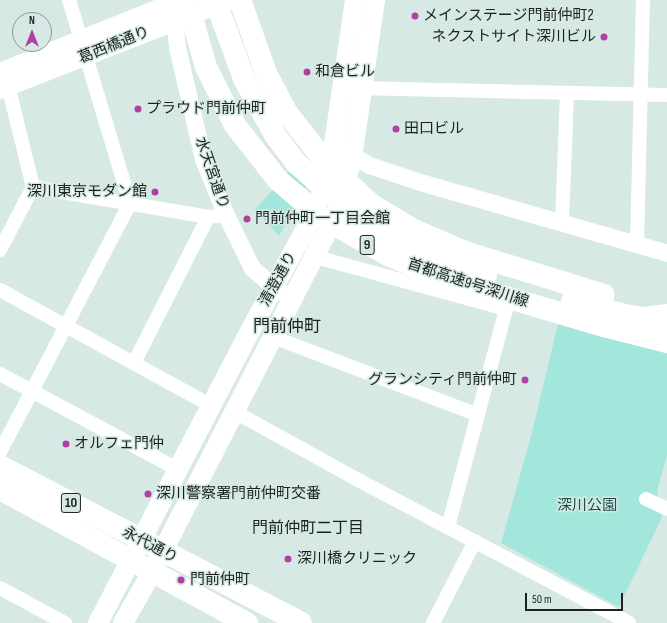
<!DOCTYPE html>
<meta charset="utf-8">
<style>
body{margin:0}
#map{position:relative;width:667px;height:623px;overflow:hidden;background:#d7e9e5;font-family:"Sofia Sans Condensed","Noto Sans JP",sans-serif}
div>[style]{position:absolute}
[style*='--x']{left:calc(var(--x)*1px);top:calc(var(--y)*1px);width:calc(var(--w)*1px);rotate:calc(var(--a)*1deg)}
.green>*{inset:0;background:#a3e6db}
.pedestrian>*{height:10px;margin:-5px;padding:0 5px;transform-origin:5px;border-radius:5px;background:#fff}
.minor>*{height:14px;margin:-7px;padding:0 7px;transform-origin:7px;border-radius:7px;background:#fff}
.tertiary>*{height:17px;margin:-8.5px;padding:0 8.5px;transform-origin:8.5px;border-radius:8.5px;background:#fff}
.secondary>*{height:20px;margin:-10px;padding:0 10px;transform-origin:10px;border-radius:10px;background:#fff}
.primary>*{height:22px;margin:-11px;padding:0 11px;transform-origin:11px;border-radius:11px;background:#fff}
.motorway>*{height:22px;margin:-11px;padding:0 11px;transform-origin:11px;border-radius:11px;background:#fff}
.dots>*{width:11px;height:11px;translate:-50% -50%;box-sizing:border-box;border:2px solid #d7e9e5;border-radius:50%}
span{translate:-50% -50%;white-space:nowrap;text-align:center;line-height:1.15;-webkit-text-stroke:3px #d7e9e5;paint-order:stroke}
.shield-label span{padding:1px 3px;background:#d7e9e5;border:1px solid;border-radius:3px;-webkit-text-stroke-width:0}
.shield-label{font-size:14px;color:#1c2221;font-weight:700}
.poi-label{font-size:15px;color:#1c2221}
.left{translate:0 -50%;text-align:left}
.right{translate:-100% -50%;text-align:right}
.street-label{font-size:15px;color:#1c2221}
.park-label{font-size:15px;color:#1e4d47}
.neighbourhood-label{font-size:16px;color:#1c2221}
.quarter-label{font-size:17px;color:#1c2221}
.north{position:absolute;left:12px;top:12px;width:40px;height:40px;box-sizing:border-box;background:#d7e9e5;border:1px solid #8c9997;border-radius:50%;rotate:0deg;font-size:11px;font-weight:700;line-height:16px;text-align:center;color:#1c2221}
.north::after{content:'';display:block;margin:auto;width:14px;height:18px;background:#af42a1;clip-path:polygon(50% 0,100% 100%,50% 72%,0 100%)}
.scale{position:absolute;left:525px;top:593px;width:98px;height:18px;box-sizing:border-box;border:2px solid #1c2221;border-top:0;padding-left:5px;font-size:12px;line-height:14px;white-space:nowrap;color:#1c2221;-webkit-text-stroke:3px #d7e9e5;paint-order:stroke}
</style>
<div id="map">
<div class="green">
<i style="clip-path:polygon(302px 157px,313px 162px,308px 182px,279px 236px,255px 210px)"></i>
<i style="clip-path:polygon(559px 320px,667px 350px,667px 456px,657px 491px,662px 517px,619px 607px,501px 543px,531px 436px)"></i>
</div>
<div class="pedestrian">
<i style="--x:643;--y:324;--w:25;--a:14"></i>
</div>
<div class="minor">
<i style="--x:6;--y:77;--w:113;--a:76.2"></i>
<i style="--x:33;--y:187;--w:178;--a:9.7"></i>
<i style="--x:208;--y:217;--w:18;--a:-6"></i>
<i style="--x:354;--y:88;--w:313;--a:1.3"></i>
<i style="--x:562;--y:223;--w:130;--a:-87.8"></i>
<i style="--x:637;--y:244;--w:244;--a:-88.6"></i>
<i style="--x:0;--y:250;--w:71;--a:-62.4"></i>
<i style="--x:316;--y:257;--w:197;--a:15.3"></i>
<i style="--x:506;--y:309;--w:226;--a:104.9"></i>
<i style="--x:0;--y:290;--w:242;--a:28.7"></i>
<i style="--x:273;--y:337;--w:219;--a:20.8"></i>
<i style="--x:134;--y:363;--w:164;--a:-63.1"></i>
<i style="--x:0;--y:374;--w:201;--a:28.2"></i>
<i style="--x:235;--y:412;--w:143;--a:28.9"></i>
<i style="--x:360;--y:481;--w:304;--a:27.8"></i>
<i style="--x:0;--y:452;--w:281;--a:-62.4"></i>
<i style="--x:130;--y:203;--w:212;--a:-106.7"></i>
<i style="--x:646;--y:499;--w:23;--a:25"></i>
<i style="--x:0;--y:588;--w:74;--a:28.3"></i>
<i style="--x:433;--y:623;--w:92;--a:-62.9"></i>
</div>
<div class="tertiary">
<i style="--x:174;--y:21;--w:26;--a:83"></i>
<i style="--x:177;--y:47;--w:115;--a:76.9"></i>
<i style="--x:203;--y:159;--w:61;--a:67.7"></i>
<i style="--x:226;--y:215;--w:59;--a:63.9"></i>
<i style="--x:252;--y:268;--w:29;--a:41"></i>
<i style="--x:274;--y:287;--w:22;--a:32"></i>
<i style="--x:342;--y:150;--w:31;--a:29"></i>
<i style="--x:369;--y:165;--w:54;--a:18.4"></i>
<i style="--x:420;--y:182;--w:257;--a:16"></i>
</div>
<div class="secondary">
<i style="--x:0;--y:73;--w:196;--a:-21.9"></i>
<i style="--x:0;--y:89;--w:245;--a:-21.3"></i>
<i style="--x:98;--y:623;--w:344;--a:-62.5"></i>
<i style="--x:257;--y:318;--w:121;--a:-61.3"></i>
<i style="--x:315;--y:212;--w:39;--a:-71"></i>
<i style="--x:328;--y:175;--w:32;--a:-79"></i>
<i style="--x:334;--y:144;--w:146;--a:-81.7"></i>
<i style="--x:123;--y:623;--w:59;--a:-60.4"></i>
<i style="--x:152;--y:572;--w:407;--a:-62.8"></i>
<i style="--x:338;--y:210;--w:54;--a:-74.9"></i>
<i style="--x:352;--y:158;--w:160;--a:-81.7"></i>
</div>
<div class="primary">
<i style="--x:0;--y:466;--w:339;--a:27.5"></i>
<i style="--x:0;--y:489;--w:281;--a:28.5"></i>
</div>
<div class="motorway">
<i style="--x:187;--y:0;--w:70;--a:74.2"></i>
<i style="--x:206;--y:67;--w:65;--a:63.4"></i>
<i style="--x:235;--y:125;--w:70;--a:52"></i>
<i style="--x:278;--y:180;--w:57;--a:40.7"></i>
<i style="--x:321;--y:217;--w:75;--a:29.6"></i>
<i style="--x:386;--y:254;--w:64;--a:23"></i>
<i style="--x:445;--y:279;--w:166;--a:16.5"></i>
<i style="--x:604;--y:326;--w:65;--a:14.3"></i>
<i style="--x:215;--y:0;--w:86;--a:69.7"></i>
<i style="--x:245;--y:81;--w:62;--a:60.9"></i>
<i style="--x:275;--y:135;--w:36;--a:53"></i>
<i style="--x:297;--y:164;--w:82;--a:41.1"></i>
<i style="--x:359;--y:218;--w:39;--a:32"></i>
<i style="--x:392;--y:239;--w:41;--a:24.7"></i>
<i style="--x:429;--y:256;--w:60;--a:18.4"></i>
<i style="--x:240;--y:0;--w:77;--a:70.4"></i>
<i style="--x:266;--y:73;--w:45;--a:62.3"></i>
<i style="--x:287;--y:113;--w:65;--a:51.9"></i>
<i style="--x:327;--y:164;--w:61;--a:42.3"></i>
<i style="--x:372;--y:205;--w:49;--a:30.8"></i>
<i style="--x:414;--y:230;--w:56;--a:23.3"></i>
<i style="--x:465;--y:252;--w:145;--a:17.2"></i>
<i style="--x:572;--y:301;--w:55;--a:14.8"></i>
<i style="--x:625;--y:315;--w:20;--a:9"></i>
<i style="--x:645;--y:318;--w:22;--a:-8"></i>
</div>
<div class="dots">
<i style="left:415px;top:16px;background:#af42a1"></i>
<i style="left:604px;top:37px;background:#af42a1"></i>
<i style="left:307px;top:72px;background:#af42a1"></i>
<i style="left:138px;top:109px;background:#af42a1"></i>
<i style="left:396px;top:129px;background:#af42a1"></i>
<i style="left:155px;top:192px;background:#af42a1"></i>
<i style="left:247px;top:219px;background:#af42a1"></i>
<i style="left:525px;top:380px;background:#af42a1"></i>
<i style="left:66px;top:444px;background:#af42a1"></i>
<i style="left:148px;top:494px;background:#af42a1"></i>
<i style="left:288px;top:559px;background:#af42a1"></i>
<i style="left:181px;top:580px;background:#af42a1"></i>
</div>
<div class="shield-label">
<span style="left:367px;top:245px">9</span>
<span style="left:71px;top:503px">10</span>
</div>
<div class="poi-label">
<span class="left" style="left:423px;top:16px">メインステージ門前仲町2</span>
<span class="right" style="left:596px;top:37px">ネクストサイト深川ビル</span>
<span class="left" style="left:315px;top:72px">和倉ビル</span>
<span class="left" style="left:146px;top:109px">プラウド門前仲町</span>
<span class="left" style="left:404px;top:129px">田口ビル</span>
<span class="right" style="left:147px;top:192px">深川東京モダン館</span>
<span class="left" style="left:255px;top:219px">門前仲町一丁目会館</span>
<span class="right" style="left:517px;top:380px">グランシティ門前仲町</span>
<span class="left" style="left:74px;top:444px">オルフェ門仲</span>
<span class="left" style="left:156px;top:494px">深川警察署門前仲町交番</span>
<span class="left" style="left:297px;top:559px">深川橋クリニック</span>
<span class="left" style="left:190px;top:580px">門前仲町</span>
</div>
<div class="street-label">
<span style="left:114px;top:45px;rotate:-22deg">葛西橋通り</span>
<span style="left:212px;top:173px;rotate:71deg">水天宮通り</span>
<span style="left:278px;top:279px;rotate:-61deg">清澄通り</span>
<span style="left:468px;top:283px;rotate:18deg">首都高速9号深川線</span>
<span style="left:150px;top:545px;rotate:28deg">永代通り</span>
</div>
<div class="park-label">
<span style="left:587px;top:506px">深川公園</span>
</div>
<div class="neighbourhood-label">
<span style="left:308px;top:529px">門前仲町二丁目</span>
</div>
<div class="quarter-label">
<span style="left:287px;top:328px">門前仲町</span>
</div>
<div class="north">N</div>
<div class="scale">50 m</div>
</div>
